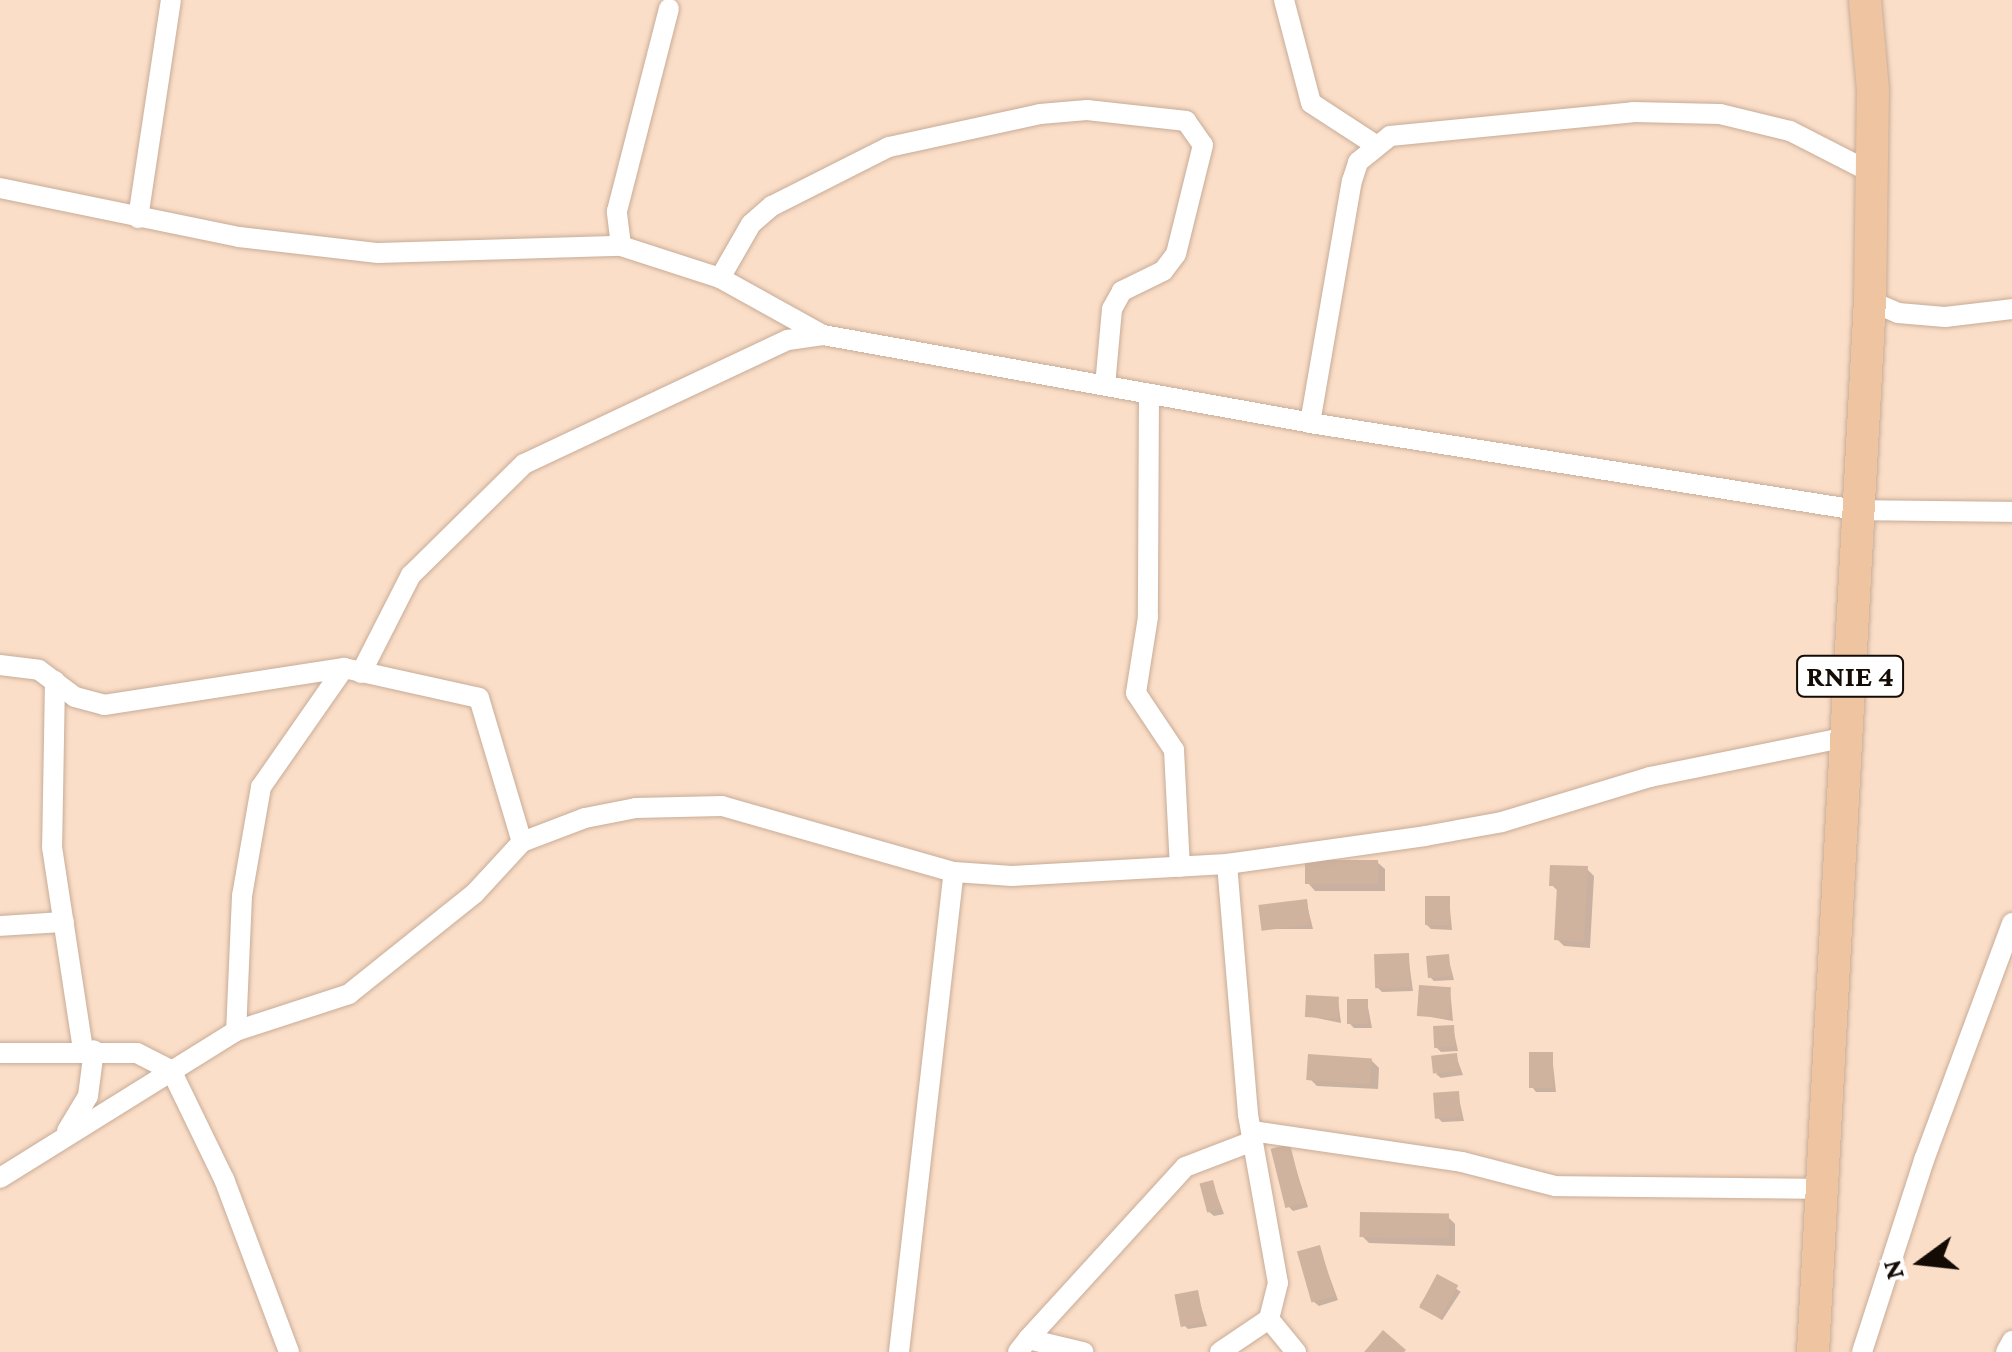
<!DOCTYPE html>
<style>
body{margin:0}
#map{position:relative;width:2012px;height:1352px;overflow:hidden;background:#fbdec8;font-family:"Crimson Pro",serif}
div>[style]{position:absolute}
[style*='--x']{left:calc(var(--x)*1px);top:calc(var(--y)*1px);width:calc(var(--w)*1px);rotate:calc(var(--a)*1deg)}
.shadow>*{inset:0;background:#0003;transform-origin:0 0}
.building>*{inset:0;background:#cfb39e;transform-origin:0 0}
.roads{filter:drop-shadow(0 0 2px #c7ac97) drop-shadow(0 0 2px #c7ac97)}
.minor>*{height:20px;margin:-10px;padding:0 10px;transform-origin:10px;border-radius:10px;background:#fff}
.primary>*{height:32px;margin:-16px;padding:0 16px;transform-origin:16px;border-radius:16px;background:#eec4a1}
span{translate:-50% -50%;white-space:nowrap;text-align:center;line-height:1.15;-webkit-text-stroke:9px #fff;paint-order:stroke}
.shield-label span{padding:2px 8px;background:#fff;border:2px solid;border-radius:8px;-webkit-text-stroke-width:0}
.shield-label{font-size:30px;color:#140b05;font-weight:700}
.north{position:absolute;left:1872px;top:1212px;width:100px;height:100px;-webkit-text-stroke:8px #fff;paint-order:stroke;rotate:255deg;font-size:28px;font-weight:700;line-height:40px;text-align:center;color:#140b05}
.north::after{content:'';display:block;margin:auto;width:35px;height:45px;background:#140b05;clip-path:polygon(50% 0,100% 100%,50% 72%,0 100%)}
</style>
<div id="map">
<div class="shadow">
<i style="clip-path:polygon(1377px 862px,1385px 869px,1385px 891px,1315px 891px,1308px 883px)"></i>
<i style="clip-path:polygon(1587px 869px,1594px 876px,1590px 948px,1564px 946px,1557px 939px,1559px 892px,1552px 885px)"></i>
<i style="clip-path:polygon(1449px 899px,1452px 930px,1431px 929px,1426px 924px)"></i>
<i style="clip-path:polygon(1306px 901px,1313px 929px,1263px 929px)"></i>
<i style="clip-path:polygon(1408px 955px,1413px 991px,1382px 992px,1378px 988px)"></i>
<i style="clip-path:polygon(1448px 957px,1454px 980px,1434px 981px,1430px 977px)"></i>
<i style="clip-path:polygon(1450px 989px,1453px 1021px,1420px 1015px)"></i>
<i style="clip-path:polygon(1338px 1000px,1341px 1023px,1307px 1016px)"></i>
<i style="clip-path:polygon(1367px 1002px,1372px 1028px,1354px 1028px,1349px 1023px)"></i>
<i style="clip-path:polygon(1453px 1028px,1458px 1051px,1441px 1052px,1436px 1047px)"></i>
<i style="clip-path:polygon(1552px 1055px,1556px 1092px,1536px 1092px,1532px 1087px)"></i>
<i style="clip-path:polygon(1456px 1056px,1463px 1075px,1441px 1078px,1436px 1074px)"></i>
<i style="clip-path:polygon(1371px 1060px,1379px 1068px,1378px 1089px,1317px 1086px,1310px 1079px)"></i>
<i style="clip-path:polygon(1458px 1094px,1464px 1121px,1442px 1122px,1438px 1118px)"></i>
<i style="clip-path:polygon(1289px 1147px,1308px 1207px,1293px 1211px,1289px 1207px)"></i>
<i style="clip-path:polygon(1212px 1182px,1224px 1214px,1214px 1216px,1209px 1212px)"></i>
<i style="clip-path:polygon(1448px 1217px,1455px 1224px,1455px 1246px,1369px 1243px,1362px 1236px)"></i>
<i style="clip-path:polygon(1319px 1248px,1338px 1300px,1319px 1306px,1314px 1302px)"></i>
<i style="left:1438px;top:1277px;width:27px;height:34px;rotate:33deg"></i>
<i style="clip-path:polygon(1197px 1293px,1207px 1326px,1188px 1329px,1184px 1325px)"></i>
</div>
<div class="building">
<i style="left:1305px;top:860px;width:73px;height:24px"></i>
<i style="clip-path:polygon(1550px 865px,1588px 866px,1584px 942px,1554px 940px,1557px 886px,1549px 886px)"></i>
<i style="left:1425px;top:896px;width:25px;height:29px"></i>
<i style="left:1307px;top:899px;width:26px;height:49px;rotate:83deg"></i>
<i style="left:1409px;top:953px;width:34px;height:35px;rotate:88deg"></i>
<i style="left:1449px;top:954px;width:22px;height:23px;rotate:85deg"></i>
<i style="left:1419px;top:985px;width:32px;height:31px;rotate:4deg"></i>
<i style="left:1306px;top:995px;width:33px;height:22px;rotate:3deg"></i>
<i style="left:1347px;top:999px;width:21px;height:25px"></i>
<i style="left:1454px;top:1025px;width:22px;height:21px;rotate:87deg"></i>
<i style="left:1553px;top:1052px;width:36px;height:24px;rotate:90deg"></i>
<i style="left:1457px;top:1053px;width:18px;height:26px;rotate:84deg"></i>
<i style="left:1308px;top:1054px;width:64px;height:26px;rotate:4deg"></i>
<i style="left:1459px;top:1091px;width:26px;height:26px;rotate:86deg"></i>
<i style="left:1290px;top:1144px;width:61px;height:20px;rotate:76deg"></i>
<i style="left:1213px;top:1180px;width:30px;height:14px;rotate:75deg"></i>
<i style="left:1360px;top:1212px;width:89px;height:25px;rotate:1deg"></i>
<i style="left:1320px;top:1245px;width:53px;height:24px;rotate:74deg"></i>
<i style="left:1437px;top:1274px;width:24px;height:38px;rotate:28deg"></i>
<i style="left:1198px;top:1290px;width:33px;height:24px;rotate:79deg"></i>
<i style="clip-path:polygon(1383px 1330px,1406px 1350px,1404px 1352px,1364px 1352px)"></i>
</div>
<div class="roads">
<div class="minor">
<i style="--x:1284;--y:0;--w:106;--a:75.3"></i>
<i style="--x:1311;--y:103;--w:75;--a:33.1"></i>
<i style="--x:0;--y:188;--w:244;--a:11.6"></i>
<i style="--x:239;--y:237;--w:140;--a:6.6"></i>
<i style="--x:378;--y:253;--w:243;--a:-1.7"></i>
<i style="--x:621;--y:246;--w:104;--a:17.9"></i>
<i style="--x:720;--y:278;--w:118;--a:29"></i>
<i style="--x:138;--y:218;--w:220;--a:-81.4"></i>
<i style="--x:621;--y:246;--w:35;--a:-97"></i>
<i style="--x:617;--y:211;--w:209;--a:-75.6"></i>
<i style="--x:720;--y:278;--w:62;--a:-60.1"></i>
<i style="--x:751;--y:224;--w:28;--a:-41"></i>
<i style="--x:772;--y:206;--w:131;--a:-26.8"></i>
<i style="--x:889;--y:147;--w:155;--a:-12.3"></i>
<i style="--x:1040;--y:114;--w:47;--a:-4.9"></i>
<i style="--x:1087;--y:110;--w:100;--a:6.3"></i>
<i style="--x:1186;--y:121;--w:29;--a:55"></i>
<i style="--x:1203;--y:145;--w:112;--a:103.9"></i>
<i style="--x:1176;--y:254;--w:21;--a:127"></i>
<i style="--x:1163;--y:271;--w:46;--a:154"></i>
<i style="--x:1122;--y:291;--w:21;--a:119"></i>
<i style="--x:1112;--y:309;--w:77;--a:95.2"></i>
<i style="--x:1870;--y:301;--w:30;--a:23"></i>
<i style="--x:1898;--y:313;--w:47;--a:4.9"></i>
<i style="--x:1945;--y:317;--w:67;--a:-6.8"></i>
<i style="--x:1149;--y:394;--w:223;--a:90.3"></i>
<i style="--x:1148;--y:617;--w:77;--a:99"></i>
<i style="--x:1136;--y:693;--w:69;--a:56.3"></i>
<i style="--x:1174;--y:750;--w:117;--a:87.1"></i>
<i style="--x:1310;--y:423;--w:246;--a:-80.2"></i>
<i style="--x:1352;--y:181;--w:20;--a:-72"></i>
<i style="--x:1358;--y:162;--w:41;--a:-39.1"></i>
<i style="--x:1390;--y:136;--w:244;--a:-5.6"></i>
<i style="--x:1633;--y:112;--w:87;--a:1.3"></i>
<i style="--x:1720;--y:114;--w:72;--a:13.7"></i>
<i style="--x:1790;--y:131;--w:92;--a:27.1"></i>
<i style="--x:0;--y:665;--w:39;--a:7"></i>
<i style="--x:39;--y:670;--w:45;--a:36.9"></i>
<i style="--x:75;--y:697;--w:30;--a:15"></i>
<i style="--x:104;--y:705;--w:243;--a:-8.8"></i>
<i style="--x:344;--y:668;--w:138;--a:12.5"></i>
<i style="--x:479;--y:698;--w:150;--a:73.4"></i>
<i style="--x:344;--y:668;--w:145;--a:124.9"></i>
<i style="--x:261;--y:787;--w:111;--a:99.9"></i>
<i style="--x:242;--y:896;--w:135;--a:92.5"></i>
<i style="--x:236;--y:1031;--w:119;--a:-18.1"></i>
<i style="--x:349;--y:994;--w:161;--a:-38.7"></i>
<i style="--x:475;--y:893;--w:69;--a:-47.3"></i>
<i style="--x:522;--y:842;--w:67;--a:-20.9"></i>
<i style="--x:585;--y:818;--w:52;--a:-11.1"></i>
<i style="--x:636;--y:808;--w:86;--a:-1.3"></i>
<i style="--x:722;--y:806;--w:241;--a:15.9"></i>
<i style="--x:361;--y:673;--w:110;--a:-63"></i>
<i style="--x:411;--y:575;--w:158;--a:-44.5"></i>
<i style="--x:524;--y:464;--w:292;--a:-25.2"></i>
<i style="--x:788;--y:340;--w:35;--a:-8"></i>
<i style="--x:823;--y:335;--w:495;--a:10.2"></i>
<i style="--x:1310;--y:423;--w:554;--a:9.04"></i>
<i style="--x:1857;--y:510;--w:155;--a:0.7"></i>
<i style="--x:55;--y:681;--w:166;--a:91"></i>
<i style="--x:52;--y:847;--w:204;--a:81.3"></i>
<i style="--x:0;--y:926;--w:64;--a:-3.6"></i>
<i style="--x:0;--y:1053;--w:137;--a:0"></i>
<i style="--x:137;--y:1053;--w:38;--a:27"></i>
<i style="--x:171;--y:1070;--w:121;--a:64.1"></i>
<i style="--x:224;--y:1179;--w:185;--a:69.4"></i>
<i style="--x:67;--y:1131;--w:41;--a:-59"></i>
<i style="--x:88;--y:1096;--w:46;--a:-82.6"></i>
<i style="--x:1252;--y:1131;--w:212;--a:8.4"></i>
<i style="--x:1462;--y:1162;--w:96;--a:14.5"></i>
<i style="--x:1555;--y:1186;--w:267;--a:0.6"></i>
<i style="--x:0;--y:1178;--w:278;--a:-31.9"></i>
<i style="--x:1269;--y:1319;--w:43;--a:50.7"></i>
<i style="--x:1028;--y:1339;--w:233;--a:-47.6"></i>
<i style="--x:1185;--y:1167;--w:73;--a:-20.9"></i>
<i style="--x:899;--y:1352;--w:483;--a:-83.5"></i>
<i style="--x:954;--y:872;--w:58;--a:3.9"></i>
<i style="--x:1012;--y:876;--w:215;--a:-3.2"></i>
<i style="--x:1227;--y:864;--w:200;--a:-8"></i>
<i style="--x:1425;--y:836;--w:78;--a:-10.3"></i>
<i style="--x:1502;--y:822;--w:155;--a:-16.9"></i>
<i style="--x:1650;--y:777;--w:201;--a:-11.5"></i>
<i style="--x:1018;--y:1352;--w:16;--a:-52"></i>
<i style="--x:1028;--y:1339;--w:57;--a:13.3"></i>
<i style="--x:1220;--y:1352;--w:59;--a:-34"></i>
<i style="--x:1269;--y:1319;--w:37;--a:-76"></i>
<i style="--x:1278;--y:1283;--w:172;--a:-100.1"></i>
<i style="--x:1248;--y:1114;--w:251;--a:-94.8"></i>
<i style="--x:1862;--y:1352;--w:202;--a:-72.1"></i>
<i style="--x:1924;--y:1160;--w:253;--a:-69.6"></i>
<i style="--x:2006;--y:1352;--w:13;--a:-61"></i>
</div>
<div class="primary">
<i style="--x:1813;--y:1352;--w:1053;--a:-86.9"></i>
<i style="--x:1870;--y:301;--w:211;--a:-89.2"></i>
<i style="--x:1873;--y:90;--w:90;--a:-95.1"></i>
</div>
</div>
<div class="shield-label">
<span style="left:1850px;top:676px">RNIE 4</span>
</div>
<div class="north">N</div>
</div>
